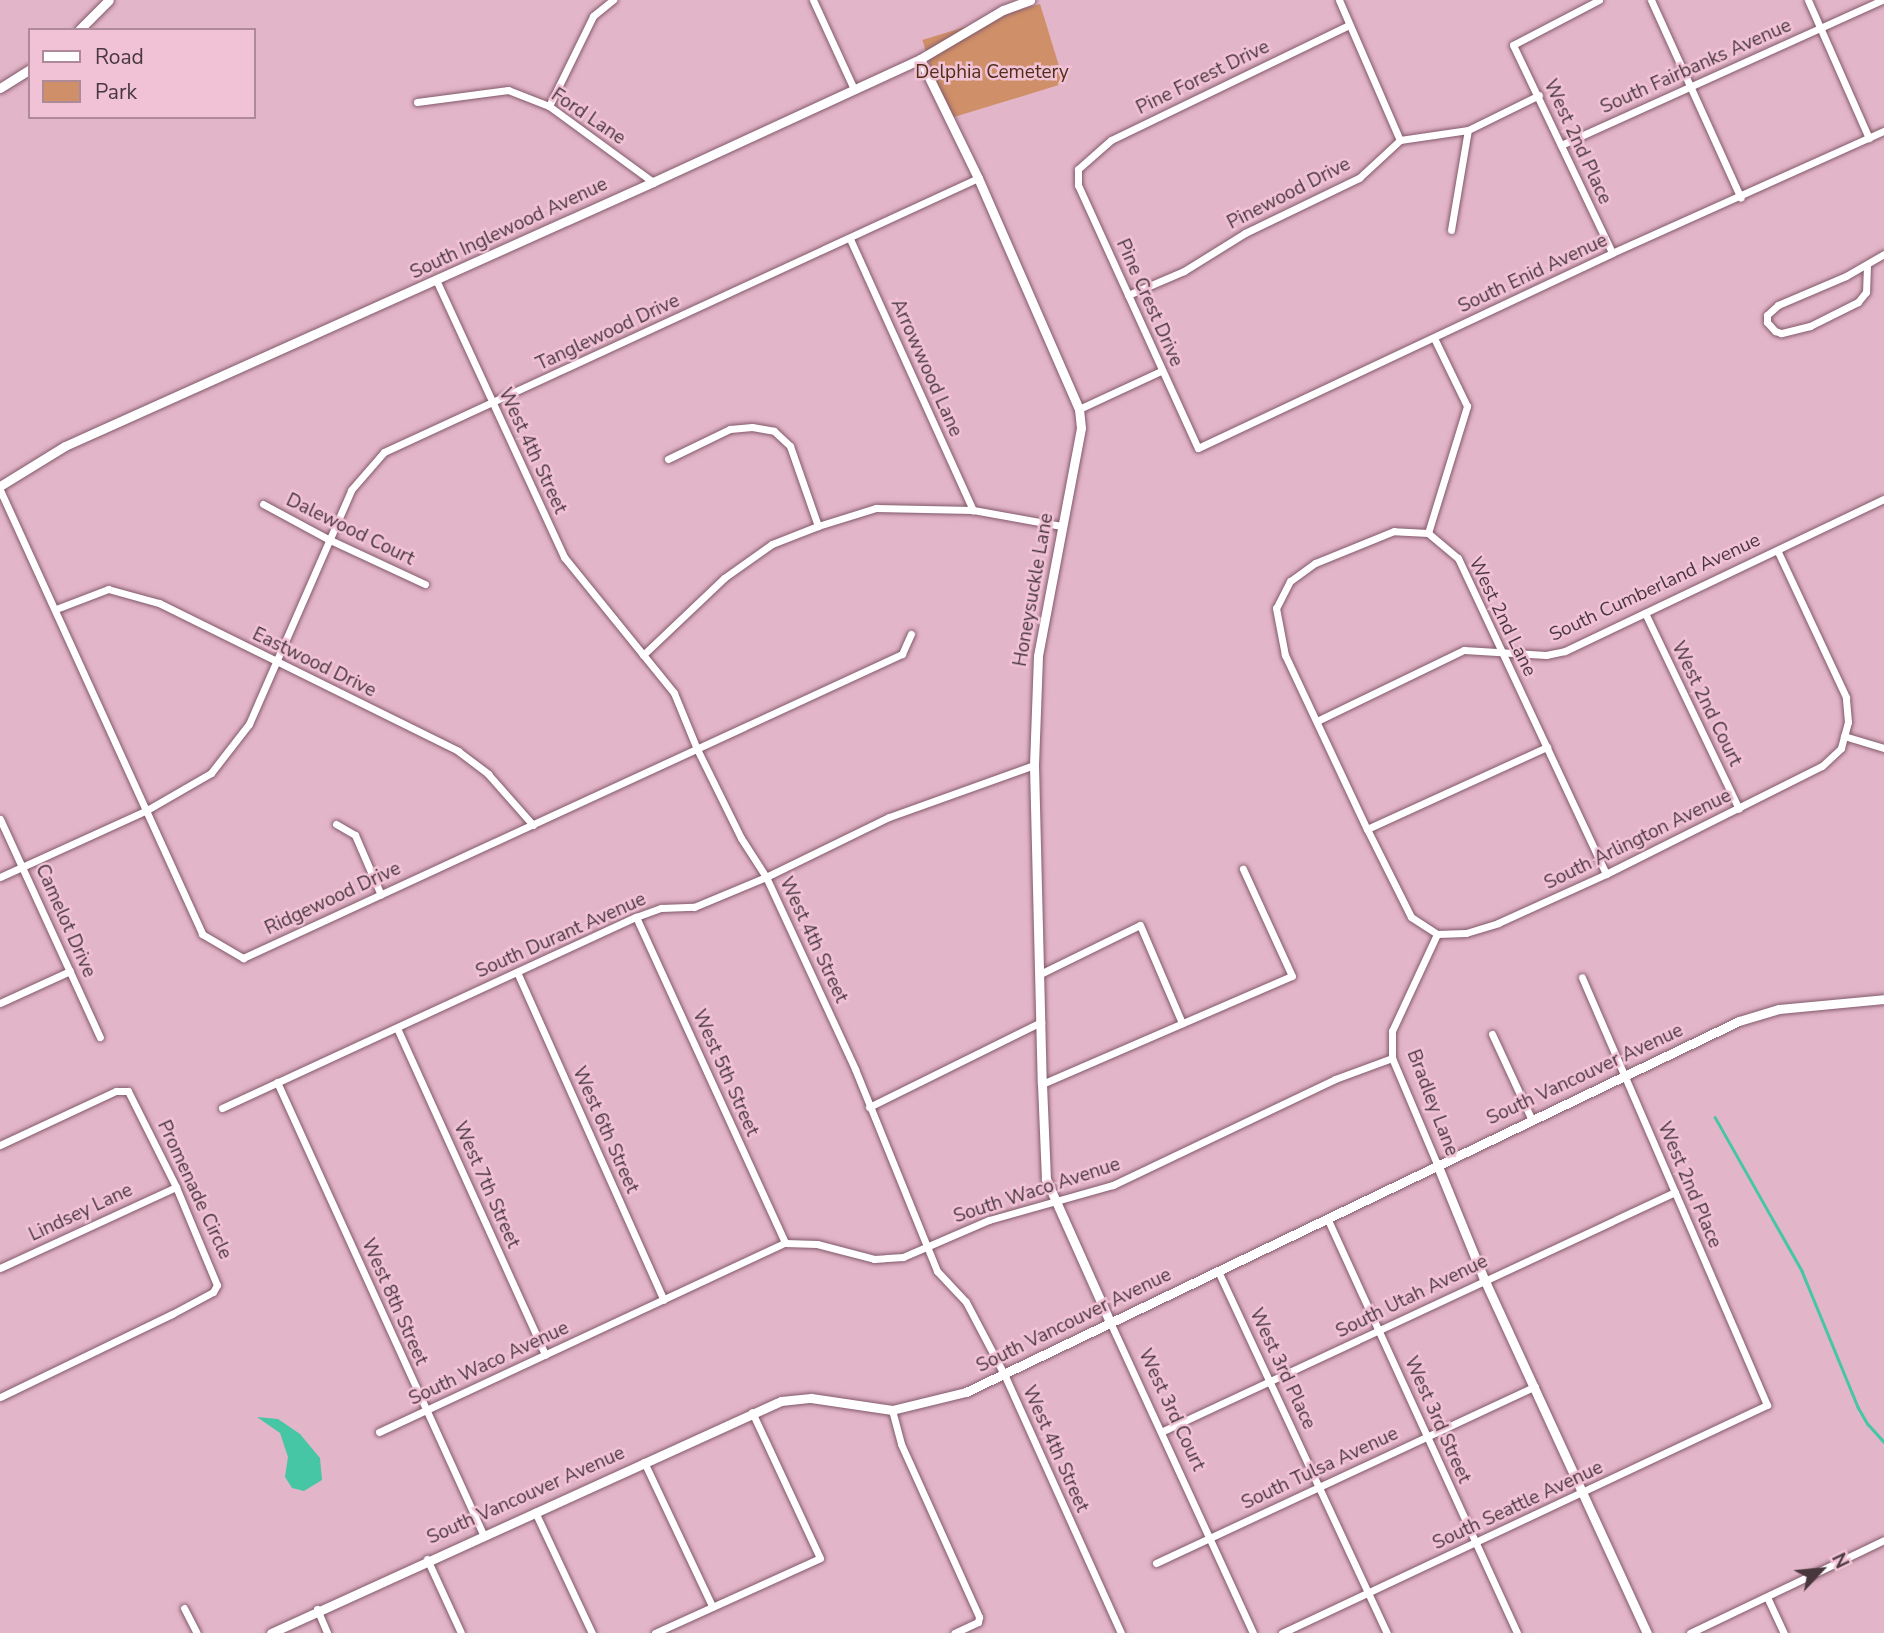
<!DOCTYPE html>
<style>
body{margin:0}
#map{position:relative;width:1884px;height:1633px;overflow:hidden;background:#e3b5c8;font-family:"Nunito Sans",sans-serif}
div>[style]{position:absolute}
[style*='--x']{left:calc(var(--x)*1px);top:calc(var(--y)*1px);width:calc(var(--w)*1px);rotate:calc(var(--a)*1deg)}
.green>*{inset:0;background:#cf8f68;transform-origin:0 0}
.water>*{inset:0;background:#46c6a5}
.stream>*{height:2.5px;margin:-1.25px;padding:0 1.25px;transform-origin:1.25px;border-radius:1.25px;background:#46c6a5}
.roads{filter:drop-shadow(0 0 2px #825a6b) drop-shadow(0 0 2px #825a6b)}
.minor>*{height:7px;margin:-3.5px;padding:0 3.5px;transform-origin:3.5px;border-radius:3.5px;background:#fff}
.tertiary>*{height:9px;margin:-4.5px;padding:0 4.5px;transform-origin:4.5px;border-radius:4.5px;background:#fff}
span{translate:-50% -50%;white-space:nowrap;text-align:center;line-height:1.15;-webkit-text-stroke:5px #f1c2d5;paint-order:stroke}
.street-label{font-size:19px;color:#49373e}
.park-label{font-size:19px;color:#512e18}
.legend{position:absolute;left:28px;top:28px;width:228px;height:91px;box-sizing:border-box;background:#f1c2d5;border:2px solid #ae8a99;margin:0;padding:9px 12px;list-style:none;font-size:21px;color:#49373e}
.legend li{display:flex;align-items:center;gap:14px;height:35px}
.legend b{width:35px;border:2px solid #ae8a99}
.north{position:absolute;left:1786px;top:1535px;width:70px;height:70px;-webkit-text-stroke:5px #f1c2d5;paint-order:stroke;rotate:64deg;font-size:19px;font-weight:700;line-height:28px;text-align:center;color:#49373e}
.north::after{content:'';display:block;margin:auto;width:24px;height:32px;background:#49373e;clip-path:polygon(50% 0,100% 100%,50% 72%,0 100%)}
</style>
<div id="map">
<div class="green">
<i style="left:1040px;top:4px;width:83px;height:123px;rotate:73deg"></i>
</div>
<div class="water">
<i style="clip-path:polygon(257px 1417px,278px 1419px,300px 1434px,320px 1458px,322px 1480px,304px 1491px,292px 1488px,285px 1477px,288px 1457px,280px 1433px)"></i>
</div>
<div class="stream">
<i style="--x:1715;--y:1117;--w:177;--a:60.5"></i>
<i style="--x:1802;--y:1271;--w:147;--a:67.6"></i>
<i style="--x:1858;--y:1407;--w:20;--a:60"></i>
<i style="--x:1868;--y:1424;--w:24;--a:48"></i>
</div>
<div class="roads">
<div class="minor">
<i style="--x:813;--y:0;--w:98;--a:65.3"></i>
<i style="--x:1339;--y:0;--w:153;--a:66.5"></i>
<i style="--x:1599;--y:0;--w:97;--a:152.4"></i>
<i style="--x:1513;--y:45;--w:230;--a:64.5"></i>
<i style="--x:1651;--y:0;--w:217;--a:65.6"></i>
<i style="--x:1808;--y:0;--w:151;--a:66.2"></i>
<i style="--x:1349;--y:25;--w:264;--a:154.2"></i>
<i style="--x:1111;--y:140;--w:44;--a:138.7"></i>
<i style="--x:1078;--y:169;--w:16;--a:90"></i>
<i style="--x:1078;--y:185;--w:289;--a:65.5"></i>
<i style="--x:1198;--y:448;--w:458;--a:-25.2"></i>
<i style="--x:1612;--y:253;--w:298;--a:-24.2"></i>
<i style="--x:417;--y:102;--w:92;--a:-7.5"></i>
<i style="--x:508;--y:90;--w:44;--a:21.3"></i>
<i style="--x:549;--y:106;--w:129;--a:36.2"></i>
<i style="--x:549;--y:106;--w:100;--a:-63.9"></i>
<i style="--x:593;--y:16;--w:26;--a:-39"></i>
<i style="--x:1561;--y:145;--w:352;--a:-24.3"></i>
<i style="--x:1451;--y:230;--w:101;--a:-80.4"></i>
<i style="--x:850;--y:239;--w:298;--a:65.6"></i>
<i style="--x:1867;--y:265;--w:27;--a:92"></i>
<i style="--x:1866;--y:292;--w:13;--a:129"></i>
<i style="--x:1858;--y:302;--w:54;--a:153.4"></i>
<i style="--x:1810;--y:326;--w:30;--a:166"></i>
<i style="--x:1781;--y:333;--w:6;--a:-162"></i>
<i style="--x:1775;--y:331;--w:12;--a:-132"></i>
<i style="--x:1767;--y:322;--w:7;--a:-90"></i>
<i style="--x:1767;--y:315;--w:15;--a:-42"></i>
<i style="--x:1778;--y:305;--w:74;--a:-23.1"></i>
<i style="--x:1846;--y:276;--w:44;--a:-30.1"></i>
<i style="--x:437;--y:282;--w:303;--a:65.2"></i>
<i style="--x:564;--y:557;--w:175;--a:51"></i>
<i style="--x:674;--y:693;--w:61;--a:67.7"></i>
<i style="--x:697;--y:749;--w:99;--a:63.7"></i>
<i style="--x:741;--y:838;--w:46;--a:57.3"></i>
<i style="--x:766;--y:877;--w:212;--a:65.1"></i>
<i style="--x:855;--y:1069;--w:218;--a:67.9"></i>
<i style="--x:937;--y:1271;--w:42;--a:46.9"></i>
<i style="--x:966;--y:1302;--w:81;--a:62.2"></i>
<i style="--x:1004;--y:1374;--w:284;--a:65.7"></i>
<i style="--x:1128;--y:295;--w:61;--a:-23.2"></i>
<i style="--x:1184;--y:271;--w:72;--a:-31.9"></i>
<i style="--x:1245;--y:233;--w:127;--a:-25.8"></i>
<i style="--x:1359;--y:178;--w:56;--a:-42.8"></i>
<i style="--x:1400;--y:140;--w:69;--a:-8.4"></i>
<i style="--x:1468;--y:130;--w:79;--a:-26.2"></i>
<i style="--x:1079;--y:409;--w:90;--a:-24.9"></i>
<i style="--x:668;--y:459;--w:69;--a:-25.8"></i>
<i style="--x:730;--y:429;--w:22;--a:-5"></i>
<i style="--x:752;--y:427;--w:22;--a:10"></i>
<i style="--x:774;--y:431;--w:22;--a:43"></i>
<i style="--x:790;--y:446;--w:85;--a:70.7"></i>
<i style="--x:0;--y:490;--w:488;--a:65.5"></i>
<i style="--x:202;--y:934;--w:48;--a:30.3"></i>
<i style="--x:243;--y:958;--w:726;--a:-24.76"></i>
<i style="--x:902;--y:654;--w:22;--a:-66"></i>
<i style="--x:263;--y:504;--w:74;--a:28.3"></i>
<i style="--x:328;--y:539;--w:107;--a:24.9"></i>
<i style="--x:1428;--y:533;--w:34;--a:-177"></i>
<i style="--x:1394;--y:531;--w:85;--a:157.9"></i>
<i style="--x:1315;--y:563;--w:31;--a:144"></i>
<i style="--x:1290;--y:581;--w:30;--a:117"></i>
<i style="--x:1276;--y:608;--w:48;--a:79.2"></i>
<i style="--x:1285;--y:655;--w:192;--a:64.8"></i>
<i style="--x:1367;--y:829;--w:98;--a:63.4"></i>
<i style="--x:1411;--y:917;--w:31;--a:33"></i>
<i style="--x:1428;--y:533;--w:39;--a:40"></i>
<i style="--x:1458;--y:558;--w:349;--a:64.9"></i>
<i style="--x:1428;--y:533;--w:133;--a:-72.9"></i>
<i style="--x:1467;--y:406;--w:76;--a:-115.9"></i>
<i style="--x:56;--y:609;--w:56;--a:-21"></i>
<i style="--x:108;--y:589;--w:53;--a:15.4"></i>
<i style="--x:159;--y:603;--w:334;--a:26.3"></i>
<i style="--x:458;--y:751;--w:38;--a:37"></i>
<i style="--x:488;--y:774;--w:68;--a:48.6"></i>
<i style="--x:1645;--y:613;--w:217;--a:64.4"></i>
<i style="--x:643;--y:655;--w:112;--a:-43.5"></i>
<i style="--x:724;--y:578;--w:59;--a:-35.3"></i>
<i style="--x:772;--y:544;--w:49;--a:-21.4"></i>
<i style="--x:818;--y:526;--w:61;--a:-17.2"></i>
<i style="--x:876;--y:508;--w:97;--a:1.2"></i>
<i style="--x:973;--y:510;--w:90;--a:10.2"></i>
<i style="--x:1319;--y:720;--w:161;--a:-25.8"></i>
<i style="--x:1464;--y:650;--w:82;--a:3.5"></i>
<i style="--x:1546;--y:655;--w:19;--a:-12"></i>
<i style="--x:1565;--y:651;--w:353;--a:-25.5"></i>
<i style="--x:1844;--y:736;--w:42;--a:16.7"></i>
<i style="--x:0;--y:819;--w:240;--a:65.4"></i>
<i style="--x:336;--y:824;--w:22;--a:30"></i>
<i style="--x:355;--y:835;--w:65;--a:66.6"></i>
<i style="--x:1367;--y:829;--w:198;--a:-24.5"></i>
<i style="--x:0;--y:877;--w:162;--a:-24.5"></i>
<i style="--x:147;--y:810;--w:74;--a:-30"></i>
<i style="--x:211;--y:773;--w:62;--a:-52.2"></i>
<i style="--x:249;--y:724;--w:255;--a:-66.4"></i>
<i style="--x:351;--y:490;--w:50;--a:-49"></i>
<i style="--x:384;--y:452;--w:654;--a:-24.76"></i>
<i style="--x:636;--y:917;--w:358;--a:65.4"></i>
<i style="--x:1437;--y:934;--w:29;--a:-2"></i>
<i style="--x:1466;--y:933;--w:34;--a:-17"></i>
<i style="--x:1498;--y:923;--w:119;--a:-24.4"></i>
<i style="--x:1606;--y:874;--w:241;--a:-26.6"></i>
<i style="--x:1822;--y:766;--w:26;--a:-43"></i>
<i style="--x:1841;--y:748;--w:27;--a:-75"></i>
<i style="--x:1848;--y:722;--w:25;--a:-95"></i>
<i style="--x:1846;--y:697;--w:162;--a:-115.1"></i>
<i style="--x:517;--y:972;--w:359;--a:65.9"></i>
<i style="--x:1040;--y:974;--w:111;--a:-26.1"></i>
<i style="--x:1140;--y:925;--w:107;--a:66.8"></i>
<i style="--x:0;--y:1003;--w:77;--a:-24.6"></i>
<i style="--x:397;--y:1028;--w:359;--a:65.6"></i>
<i style="--x:1492;--y:1034;--w:95;--a:65.1"></i>
<i style="--x:277;--y:1082;--w:498;--a:65.5"></i>
<i style="--x:1042;--y:1084;--w:272;--a:-23.4"></i>
<i style="--x:1292;--y:976;--w:118;--a:-114.6"></i>
<i style="--x:869;--y:1107;--w:192;--a:-26.3"></i>
<i style="--x:222;--y:1108;--w:456;--a:-24.8"></i>
<i style="--x:636;--y:917;--w:27;--a:-20"></i>
<i style="--x:661;--y:908;--w:33;--a:-2"></i>
<i style="--x:694;--y:907;--w:78;--a:-22.6"></i>
<i style="--x:766;--y:877;--w:137;--a:-26"></i>
<i style="--x:889;--y:817;--w:154;--a:-19.7"></i>
<i style="--x:0;--y:1145;--w:128;--a:-25"></i>
<i style="--x:116;--y:1091;--w:12;--a:0"></i>
<i style="--x:128;--y:1091;--w:107;--a:63.4"></i>
<i style="--x:176;--y:1187;--w:106;--a:67.3"></i>
<i style="--x:217;--y:1285;--w:8;--a:120"></i>
<i style="--x:213;--y:1292;--w:47;--a:151.8"></i>
<i style="--x:172;--y:1314;--w:191;--a:154.2"></i>
<i style="--x:1437;--y:1164;--w:115;--a:-113"></i>
<i style="--x:1392;--y:1058;--w:27;--a:-90"></i>
<i style="--x:1392;--y:1031;--w:107;--a:-65.1"></i>
<i style="--x:1328;--y:1220;--w:454;--a:65.4"></i>
<i style="--x:0;--y:1268;--w:194;--a:-24.7"></i>
<i style="--x:1218;--y:1271;--w:400;--a:65"></i>
<i style="--x:1110;--y:1322;--w:342;--a:65.3"></i>
<i style="--x:892;--y:1410;--w:35;--a:75"></i>
<i style="--x:901;--y:1444;--w:190;--a:65.7"></i>
<i style="--x:979;--y:1617;--w:5;--a:101"></i>
<i style="--x:978;--y:1622;--w:26;--a:155"></i>
<i style="--x:1163;--y:1431;--w:565;--a:-25.02"></i>
<i style="--x:379;--y:1432;--w:448;--a:-25"></i>
<i style="--x:785;--y:1243;--w:32;--a:2"></i>
<i style="--x:817;--y:1244;--w:59;--a:14.7"></i>
<i style="--x:874;--y:1259;--w:29;--a:-4"></i>
<i style="--x:903;--y:1257;--w:94;--a:-23.3"></i>
<i style="--x:989;--y:1220;--w:129;--a:-15.8"></i>
<i style="--x:1113;--y:1185;--w:246;--a:-25.5"></i>
<i style="--x:1335;--y:1079;--w:61;--a:-20.2"></i>
<i style="--x:644;--y:1462;--w:159;--a:64.7"></i>
<i style="--x:535;--y:1512;--w:134;--a:64.8"></i>
<i style="--x:427;--y:1559;--w:81;--a:65.3"></i>
<i style="--x:1156;--y:1563;--w:418;--a:-25"></i>
<i style="--x:1767;--y:1597;--w:40;--a:65"></i>
<i style="--x:184;--y:1608;--w:28;--a:63"></i>
<i style="--x:317;--y:1609;--w:26;--a:67"></i>
<i style="--x:655;--y:1633;--w:181;--a:-24.4"></i>
<i style="--x:820;--y:1558;--w:161;--a:-115"></i>
<i style="--x:1282;--y:1633;--w:536;--a:-25.18"></i>
<i style="--x:1767;--y:1405;--w:466;--a:-113.4"></i>
<i style="--x:1690;--y:1633;--w:215;--a:-25.6"></i>
</div>
<div class="tertiary">
<i style="--x:79;--y:30;--w:42;--a:-45"></i>
<i style="--x:920;--y:59;--w:132;--a:64"></i>
<i style="--x:978;--y:178;--w:252;--a:66.4"></i>
<i style="--x:1079;--y:409;--w:19;--a:84"></i>
<i style="--x:1081;--y:428;--w:232;--a:100.7"></i>
<i style="--x:1038;--y:656;--w:109;--a:92.1"></i>
<i style="--x:1034;--y:765;--w:319;--a:88.6"></i>
<i style="--x:1042;--y:1084;--w:95;--a:87.6"></i>
<i style="--x:1046;--y:1179;--w:157;--a:65.9"></i>
<i style="--x:0;--y:88;--w:36;--a:-32"></i>
<i style="--x:0;--y:486;--w:76;--a:-31.6"></i>
<i style="--x:65;--y:446;--w:645;--a:-24.18"></i>
<i style="--x:653;--y:182;--w:294;--a:-24.7"></i>
<i style="--x:920;--y:59;--w:96;--a:-30.6"></i>
<i style="--x:1003;--y:10;--w:29;--a:-20"></i>
<i style="--x:1437;--y:1164;--w:124;--a:67.8"></i>
<i style="--x:1484;--y:1279;--w:390;--a:65.3"></i>
<i style="--x:271;--y:1633;--w:560;--a:-24.46"></i>
<i style="--x:781;--y:1401;--w:30;--a:-6"></i>
<i style="--x:811;--y:1398;--w:82;--a:8.4"></i>
<i style="--x:892;--y:1410;--w:76;--a:-13.7"></i>
<i style="--x:966;--y:1392;--w:857;--a:-25.64"></i>
<i style="--x:1739;--y:1021;--w:42;--a:-16.7"></i>
<i style="--x:1779;--y:1009;--w:105;--a:-5.4"></i>
</div>
</div>
<div class="street-label">
<span style="left:1696px;top:67px;rotate:-24deg">South Fairbanks Avenue</span>
<span style="left:1203px;top:78px;rotate:-26deg">Pine Forest Drive</span>
<span style="left:588px;top:117px;rotate:34deg">Ford Lane</span>
<span style="left:1577px;top:142px;rotate:65deg">West 2nd Place</span>
<span style="left:1289px;top:194px;rotate:-27deg">Pinewood Drive</span>
<span style="left:509px;top:229px;rotate:-25deg">South Inglewood Avenue</span>
<span style="left:1533px;top:274px;rotate:-25deg">South Enid Avenue</span>
<span style="left:1149px;top:303px;rotate:66deg">Pine Crest Drive</span>
<span style="left:608px;top:333px;rotate:-25deg">Tanglewood Drive</span>
<span style="left:926px;top:368px;rotate:66deg">Arrowwood Lane</span>
<span style="left:532px;top:451px;rotate:65deg">West 4th Street</span>
<span style="left:350px;top:530px;rotate:26deg">Dalewood Court</span>
<span style="left:1655px;top:588px;rotate:-25deg">South Cumberland Avenue</span>
<span style="left:1034px;top:590px;rotate:-80deg">Honeysuckle Lane</span>
<span style="left:1502px;top:617px;rotate:64deg">West 2nd Lane</span>
<span style="left:314px;top:663px;rotate:26deg">Eastwood Drive</span>
<span style="left:1706px;top:704px;rotate:64deg">West 2nd Court</span>
<span style="left:1638px;top:840px;rotate:-26deg">South Arlington Avenue</span>
<span style="left:333px;top:899px;rotate:-25deg">Ridgewood Drive</span>
<span style="left:65px;top:921px;rotate:66deg">Camelot Drive</span>
<span style="left:561px;top:936px;rotate:-24deg">South Durant Avenue</span>
<span style="left:813px;top:940px;rotate:65deg">West 4th Street</span>
<span style="left:725px;top:1073px;rotate:66deg">West 5th Street</span>
<span style="left:1585px;top:1075px;rotate:-25deg">South Vancouver Avenue</span>
<span style="left:1432px;top:1103px;rotate:69deg">Bradley Lane</span>
<span style="left:605px;top:1130px;rotate:66deg">West 6th Street</span>
<span style="left:486px;top:1185px;rotate:66deg">West 7th Street</span>
<span style="left:1689px;top:1185px;rotate:67deg">West 2nd Place</span>
<span style="left:194px;top:1190px;rotate:65deg">Promenade Circle</span>
<span style="left:1037px;top:1191px;rotate:-18deg">South Waco Avenue</span>
<span style="left:81px;top:1213px;rotate:-25deg">Lindsey Lane</span>
<span style="left:1412px;top:1297px;rotate:-26deg">South Utah Avenue</span>
<span style="left:394px;top:1302px;rotate:66deg">West 8th Street</span>
<span style="left:1074px;top:1321px;rotate:-26deg">South Vancouver Avenue</span>
<span style="left:489px;top:1364px;rotate:-25deg">South Waco Avenue</span>
<span style="left:1282px;top:1369px;rotate:65deg">West 3rd Place</span>
<span style="left:1171px;top:1410px;rotate:65deg">West 3rd Court</span>
<span style="left:1437px;top:1420px;rotate:66deg">West 3rd Street</span>
<span style="left:1055px;top:1449px;rotate:66deg">West 4th Street</span>
<span style="left:1320px;top:1469px;rotate:-25deg">South Tulsa Avenue</span>
<span style="left:526px;top:1496px;rotate:-24deg">South Vancouver Avenue</span>
<span style="left:1518px;top:1506px;rotate:-25deg">South Seattle Avenue</span>
</div>
<div class="park-label">
<span style="left:992px;top:73px">Delphia Cemetery</span>
</div>
<ul class="legend">
<li><b style="height:9px;background:#fff"></b>Road</li>
<li><b style="height:19px;background:#cf8f68"></b>Park</li>
</ul>
<div class="north">N</div>
</div>
